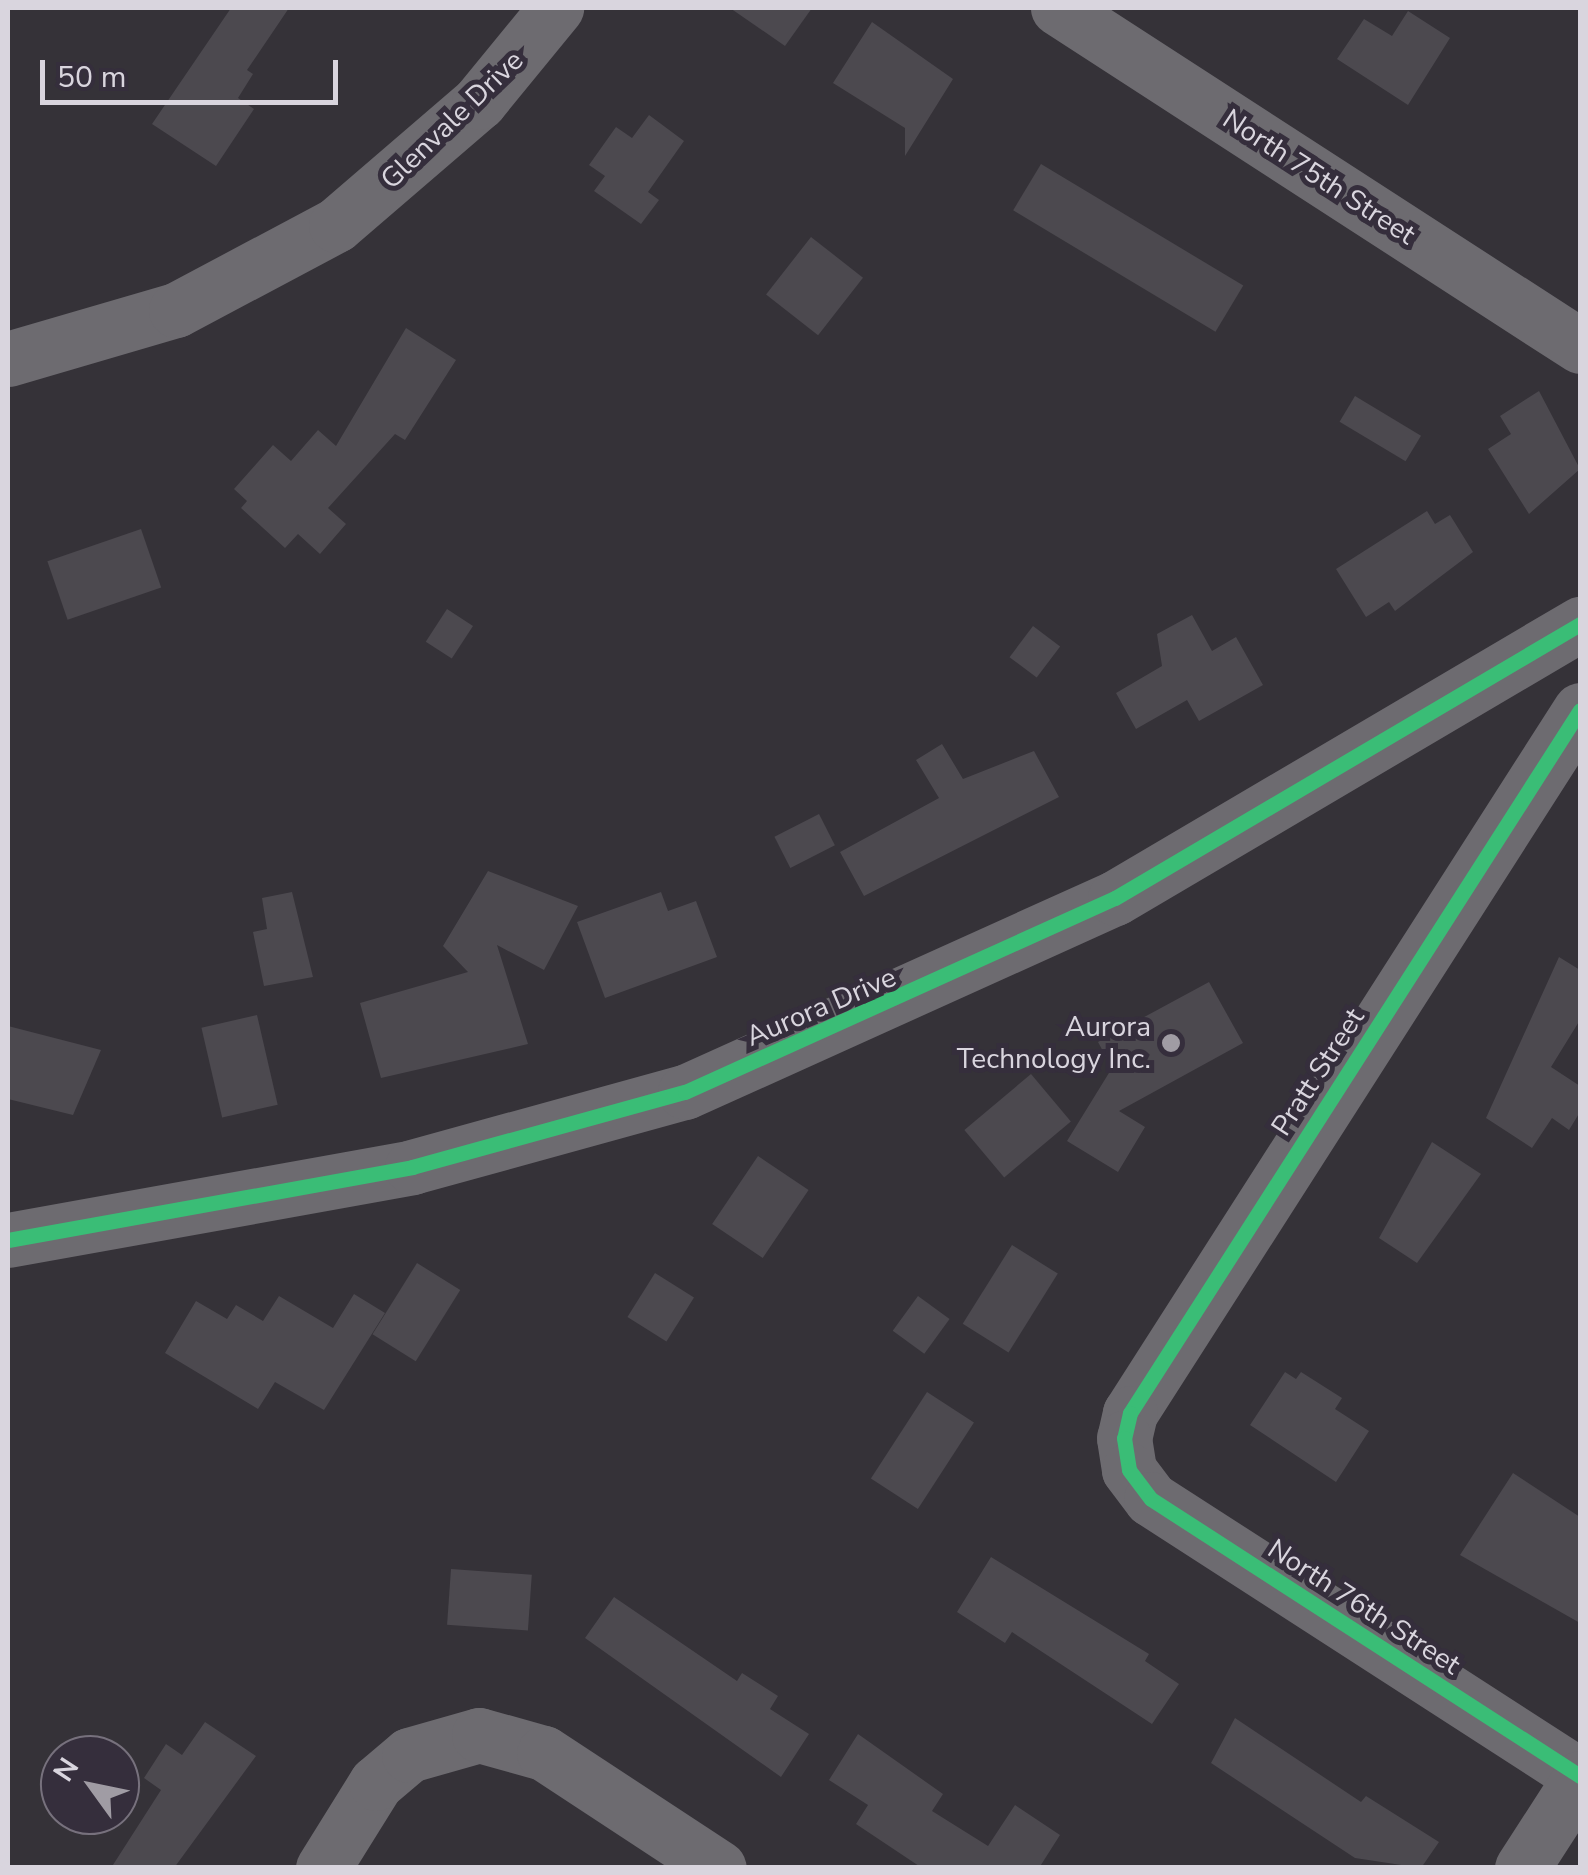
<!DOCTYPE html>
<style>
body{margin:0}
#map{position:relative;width:1588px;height:1875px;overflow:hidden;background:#353238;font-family:"Nunito Sans",sans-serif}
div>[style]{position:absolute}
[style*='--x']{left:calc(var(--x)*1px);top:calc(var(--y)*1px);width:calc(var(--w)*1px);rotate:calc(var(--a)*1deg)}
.building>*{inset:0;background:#4c494f;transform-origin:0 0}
.minor>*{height:55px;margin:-27.5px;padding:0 27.5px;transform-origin:27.5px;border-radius:27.5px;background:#6d6b70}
.cycleway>*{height:15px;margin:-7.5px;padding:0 7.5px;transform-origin:7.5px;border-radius:7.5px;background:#3abd76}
.dots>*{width:28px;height:28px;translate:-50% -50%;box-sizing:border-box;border:5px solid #352e3c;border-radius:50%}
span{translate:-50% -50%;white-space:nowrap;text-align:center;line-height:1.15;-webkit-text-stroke:10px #352e3c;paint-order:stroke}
.street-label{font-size:28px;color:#d9d5de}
.poi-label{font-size:28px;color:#d9d5de}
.right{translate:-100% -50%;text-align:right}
.frame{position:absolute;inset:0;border:10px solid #d9d5de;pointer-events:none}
.north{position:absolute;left:40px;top:1735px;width:100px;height:100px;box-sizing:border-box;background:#352e3c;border:2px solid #77717d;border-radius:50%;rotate:303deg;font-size:28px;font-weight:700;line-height:40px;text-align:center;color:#d9d5de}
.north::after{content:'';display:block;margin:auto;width:35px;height:45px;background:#a09ca4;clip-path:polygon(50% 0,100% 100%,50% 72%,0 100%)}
.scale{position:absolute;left:40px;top:60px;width:298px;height:45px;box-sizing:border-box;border:5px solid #d9d5de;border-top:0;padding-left:12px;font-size:30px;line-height:35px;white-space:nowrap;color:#d9d5de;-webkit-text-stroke:8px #352e3c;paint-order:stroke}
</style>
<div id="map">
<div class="building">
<i style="clip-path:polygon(231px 8px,289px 8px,247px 70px,253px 74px,238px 98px,254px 109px,216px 166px,152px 124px)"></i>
<i style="clip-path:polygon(730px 8px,812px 8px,785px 46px)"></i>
<i style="clip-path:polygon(1408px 11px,1450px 38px,1408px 105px,1337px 59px,1364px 19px,1392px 36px)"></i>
<i style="clip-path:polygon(872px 22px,953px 79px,905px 156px,905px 128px,833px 83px)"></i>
<i style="clip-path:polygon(649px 115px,684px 141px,648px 192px,659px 200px,641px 224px,594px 191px,605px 176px,589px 165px,616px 127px,632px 138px)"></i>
<i style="left:1041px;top:164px;width:236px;height:54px;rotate:31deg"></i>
<i style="left:811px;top:237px;width:66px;height:73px;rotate:38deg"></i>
<i style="clip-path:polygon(406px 328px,456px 360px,405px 440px,395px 434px,328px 508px,346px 524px,320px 554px,298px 534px,285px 548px,241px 508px,247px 501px,234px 489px,273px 445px,291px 461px,318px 430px,336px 446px)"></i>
<i style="clip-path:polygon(1539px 391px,1580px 469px,1529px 514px,1488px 449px,1511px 434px,1500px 416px)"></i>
<i style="left:1355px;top:396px;width:77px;height:30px;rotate:31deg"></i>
<i style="clip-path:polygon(1427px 511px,1435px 524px,1450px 515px,1473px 552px,1395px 611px,1389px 602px,1366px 617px,1336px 569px)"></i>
<i style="left:141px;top:529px;width:62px;height:99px;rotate:71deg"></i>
<i style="left:447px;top:609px;width:31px;height:39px;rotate:33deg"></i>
<i style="clip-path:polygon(1192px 615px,1212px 651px,1236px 637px,1263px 685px,1199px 721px,1187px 700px,1136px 729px,1116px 693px,1162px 666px,1157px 634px)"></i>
<i style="left:1033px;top:626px;width:34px;height:39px;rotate:37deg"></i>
<i style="clip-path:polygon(942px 744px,963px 779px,1034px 751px,1059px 797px,864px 896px,840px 852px,939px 798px,916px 760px)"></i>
<i style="left:819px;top:814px;width:35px;height:50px;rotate:63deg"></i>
<i style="clip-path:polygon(488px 871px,578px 906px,544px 970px,497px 945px,528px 1044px,381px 1078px,360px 1003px,468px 972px,443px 946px)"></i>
<i style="clip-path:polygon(292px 892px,313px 977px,264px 986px,253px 932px,267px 929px,262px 898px)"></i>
<i style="clip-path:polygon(661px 892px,668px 911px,696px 901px,717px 957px,605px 998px,577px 922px)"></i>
<i style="clip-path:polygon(1559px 957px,1580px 970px,1580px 1020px,1551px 1067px,1580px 1086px,1580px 1112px,1569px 1130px,1552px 1118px,1532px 1148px,1486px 1118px)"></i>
<i style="clip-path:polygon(1209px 982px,1243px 1043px,1119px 1111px,1145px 1127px,1118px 1172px,1067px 1141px,1112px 1068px,1098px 1042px)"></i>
<i style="left:257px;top:1015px;width:92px;height:57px;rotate:77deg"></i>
<i style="clip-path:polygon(8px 1026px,101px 1050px,73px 1115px,8px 1099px)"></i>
<i style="left:1031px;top:1074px;width:62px;height:87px;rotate:50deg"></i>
<i style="clip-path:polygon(1432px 1142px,1481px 1174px,1417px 1263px,1379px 1238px)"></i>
<i style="left:758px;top:1156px;width:61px;height:82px;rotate:34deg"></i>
<i style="left:1012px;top:1245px;width:54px;height:93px;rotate:32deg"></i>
<i style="left:417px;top:1263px;width:51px;height:84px;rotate:32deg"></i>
<i style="left:655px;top:1273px;width:46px;height:52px;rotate:32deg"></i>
<i style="clip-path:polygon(354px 1294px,385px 1313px,324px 1410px,275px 1382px,258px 1409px,165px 1353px,196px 1301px,227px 1319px,236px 1305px,263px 1321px,279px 1296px,333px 1328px)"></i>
<i style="left:918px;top:1296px;width:39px;height:43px;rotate:36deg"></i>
<i style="clip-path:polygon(1285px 1372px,1296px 1379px,1301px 1372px,1342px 1398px,1335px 1409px,1369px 1431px,1336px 1482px,1250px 1425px)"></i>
<i style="left:927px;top:1392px;width:56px;height:103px;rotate:33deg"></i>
<i style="clip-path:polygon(1513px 1473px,1580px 1517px,1580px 1623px,1460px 1555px)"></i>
<i style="clip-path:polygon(991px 1557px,1149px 1654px,1145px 1661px,1179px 1684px,1152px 1724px,1012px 1632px,1005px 1643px,957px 1612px)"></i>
<i style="left:451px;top:1569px;width:81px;height:56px;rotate:4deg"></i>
<i style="clip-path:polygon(614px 1597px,737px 1681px,742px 1673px,778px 1696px,770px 1709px,809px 1734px,781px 1777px,585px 1638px)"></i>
<i style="clip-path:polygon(1235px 1718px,1361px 1802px,1366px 1796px,1439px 1842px,1421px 1868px,1355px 1858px,1211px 1763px)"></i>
<i style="clip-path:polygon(205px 1722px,256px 1756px,174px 1868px,111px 1868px,161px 1790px,144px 1778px,166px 1744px,182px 1755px)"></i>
<i style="clip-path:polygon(858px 1734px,943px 1794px,932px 1811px,988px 1846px,1015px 1805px,1060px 1835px,1039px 1868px,922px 1868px,856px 1824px,868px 1805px,829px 1780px)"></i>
</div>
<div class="minor">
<i style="--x:1058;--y:8;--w:622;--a:32.92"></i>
<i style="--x:8;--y:359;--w:175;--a:-16.3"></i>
<i style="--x:176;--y:310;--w:181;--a:-28"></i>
<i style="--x:336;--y:225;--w:189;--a:-40.7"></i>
<i style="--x:479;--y:102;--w:122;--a:-50.7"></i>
<i style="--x:1580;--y:710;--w:835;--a:122.62"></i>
<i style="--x:1130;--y:1413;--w:26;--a:103"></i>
<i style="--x:1124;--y:1438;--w:32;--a:81"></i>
<i style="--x:1129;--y:1470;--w:36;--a:53"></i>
<i style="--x:1151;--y:1499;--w:511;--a:32.85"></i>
<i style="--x:8;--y:1240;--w:411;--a:-10.2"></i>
<i style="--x:412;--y:1167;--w:283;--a:-15.4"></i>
<i style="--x:685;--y:1092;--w:472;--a:-24.3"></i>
<i style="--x:1115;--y:898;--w:540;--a:-30.51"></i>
<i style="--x:323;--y:1868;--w:100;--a:-58.1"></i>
<i style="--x:376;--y:1783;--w:43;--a:-40.3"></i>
<i style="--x:409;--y:1755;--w:73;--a:-15.9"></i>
<i style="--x:479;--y:1735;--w:67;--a:15.5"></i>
<i style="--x:544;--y:1753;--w:209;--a:33.3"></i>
<i style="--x:1522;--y:1868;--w:107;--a:-57.2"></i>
</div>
<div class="cycleway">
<i style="--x:1580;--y:710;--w:835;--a:122.62"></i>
<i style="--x:1130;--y:1413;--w:26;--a:103"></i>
<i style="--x:1124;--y:1438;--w:32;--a:81"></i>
<i style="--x:1129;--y:1470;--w:36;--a:53"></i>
<i style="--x:1151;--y:1499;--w:511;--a:32.85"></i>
<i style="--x:8;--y:1240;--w:411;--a:-10.2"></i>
<i style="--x:412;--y:1167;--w:283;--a:-15.4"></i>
<i style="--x:685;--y:1092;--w:472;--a:-24.3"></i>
<i style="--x:1115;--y:898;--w:540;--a:-30.51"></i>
</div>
<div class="dots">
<i style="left:1171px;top:1043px;background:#a09ca4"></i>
</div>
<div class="street-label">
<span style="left:452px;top:120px;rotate:-44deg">Glenvale Drive</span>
<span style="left:1319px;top:177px;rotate:33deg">North 75th Street</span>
<span style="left:821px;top:1007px;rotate:-23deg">Aurora Drive</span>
<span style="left:1318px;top:1072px;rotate:-57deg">Pratt Street</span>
<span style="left:1364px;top:1607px;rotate:33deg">North 76th Street</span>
</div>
<div class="poi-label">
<span class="right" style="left:1151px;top:1043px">Aurora<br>Technology Inc.</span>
</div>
<div class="frame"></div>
<div class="north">N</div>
<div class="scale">50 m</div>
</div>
